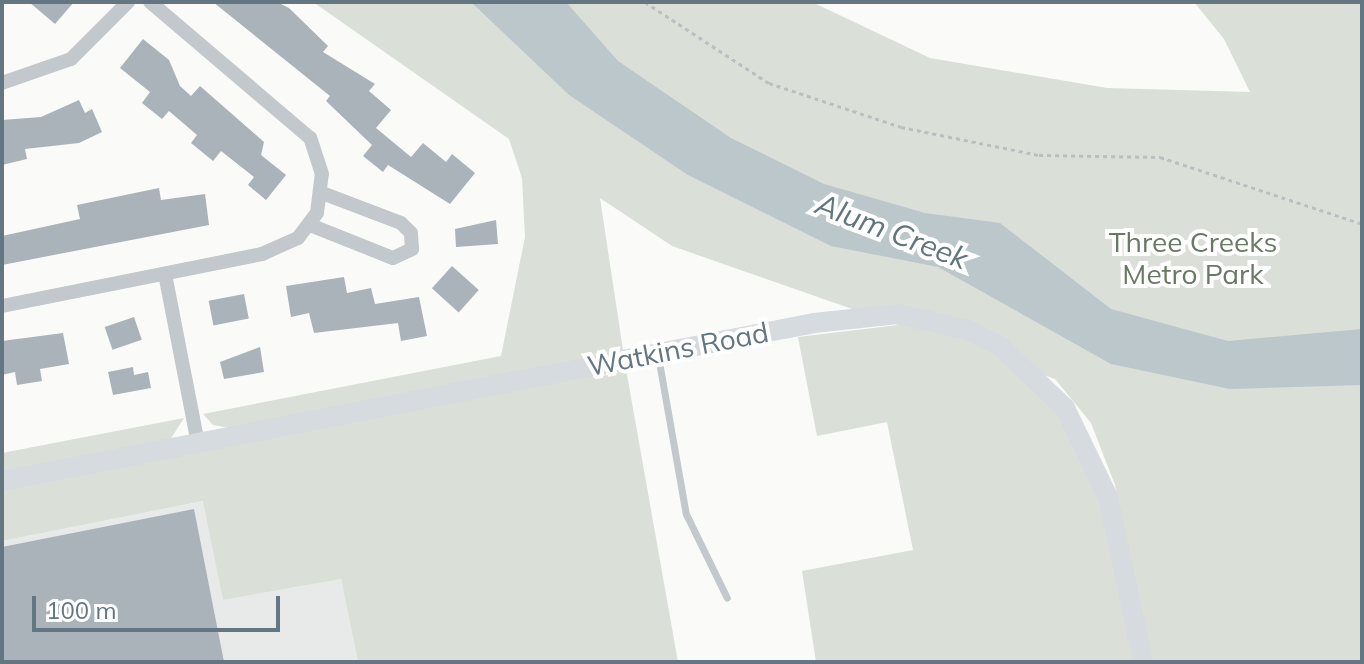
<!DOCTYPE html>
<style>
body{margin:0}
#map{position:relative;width:1364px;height:664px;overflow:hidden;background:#fafaf8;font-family:Mulish,sans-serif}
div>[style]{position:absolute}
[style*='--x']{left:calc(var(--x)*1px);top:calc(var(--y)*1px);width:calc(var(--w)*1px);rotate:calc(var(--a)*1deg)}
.built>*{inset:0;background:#e8e9e9}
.green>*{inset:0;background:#dadfd7}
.water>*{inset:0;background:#bbc7cb}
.building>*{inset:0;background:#aab3b9;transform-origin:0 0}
.path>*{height:3px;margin-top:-1.5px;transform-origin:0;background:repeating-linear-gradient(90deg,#bbbfc2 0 4px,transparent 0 8px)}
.lane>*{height:7px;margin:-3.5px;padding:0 3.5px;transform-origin:3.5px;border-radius:3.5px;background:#c3c8cc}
.street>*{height:14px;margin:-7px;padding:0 7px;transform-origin:7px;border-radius:7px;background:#c3c8cc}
.secondary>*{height:20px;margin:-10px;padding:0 10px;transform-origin:10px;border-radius:10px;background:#d6dbdf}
span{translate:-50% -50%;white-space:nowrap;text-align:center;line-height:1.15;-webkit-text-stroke:8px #fff;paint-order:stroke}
.park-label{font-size:28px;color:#687a64}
.street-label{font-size:28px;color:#657683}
.water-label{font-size:30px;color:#60757c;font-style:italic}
.frame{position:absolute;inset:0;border:4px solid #657683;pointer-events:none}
.scale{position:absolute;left:32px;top:596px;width:248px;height:36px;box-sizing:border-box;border:4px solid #657683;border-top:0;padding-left:10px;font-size:24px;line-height:28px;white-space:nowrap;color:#657683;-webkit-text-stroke:6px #fff;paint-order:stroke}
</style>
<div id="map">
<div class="built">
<i style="clip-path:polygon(204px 501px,223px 600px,341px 579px,358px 662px,2px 662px,2px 541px)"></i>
</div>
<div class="green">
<i style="clip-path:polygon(313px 2px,812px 2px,930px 58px,1107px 88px,1250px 92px,1224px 39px,1194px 2px,1362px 2px,1362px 662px,1151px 662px,1115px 485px,1091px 423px,1055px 379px,1006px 362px,1039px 389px,1077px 438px,1102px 506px,1134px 662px,816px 662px,802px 571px,913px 550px,887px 422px,817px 436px,798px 337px,898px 325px,672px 246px,600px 198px,623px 350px,230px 428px,213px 425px,203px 414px,501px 356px,525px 237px,522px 178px,509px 139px)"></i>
<i style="clip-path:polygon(626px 369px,678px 662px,358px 662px,341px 579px,223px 600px,203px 501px,2px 541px,2px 490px)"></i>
<i style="clip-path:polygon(184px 418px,170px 440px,2px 473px,2px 453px)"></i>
</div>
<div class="water">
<i style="clip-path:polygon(471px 2px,566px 2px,618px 61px,731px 138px,824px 184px,925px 213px,1000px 223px,1111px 309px,1228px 341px,1362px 329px,1362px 385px,1230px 389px,1111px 364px,938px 267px,831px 246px,688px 175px,569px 95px)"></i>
</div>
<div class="building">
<i style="clip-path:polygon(29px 2px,74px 2px,55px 24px)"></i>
<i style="clip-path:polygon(213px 2px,277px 2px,289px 8px,328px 46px,323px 52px,375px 84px,369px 91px,391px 110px,376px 128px,411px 157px,423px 143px,446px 162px,452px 154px,475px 173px,450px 204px,388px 165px,383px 172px,363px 156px,372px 145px,326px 101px,330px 96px)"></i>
<i style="clip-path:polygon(143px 39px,169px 60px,180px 86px,191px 96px,200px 86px,264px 142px,261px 155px,286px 175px,266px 200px,248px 185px,254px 177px,221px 151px,213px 161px,191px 143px,197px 135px,169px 111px,162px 119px,142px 103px,150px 92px,120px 68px)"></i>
<i style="clip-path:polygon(79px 100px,85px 113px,92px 109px,102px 132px,79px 143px,25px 149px,27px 159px,2px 165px,2px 120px,41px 117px)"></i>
<i style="clip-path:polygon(159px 188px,161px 200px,205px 194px,209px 225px,2px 265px,2px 236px,80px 219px,77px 205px)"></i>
<i style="clip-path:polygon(496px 220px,498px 244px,456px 247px,455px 229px)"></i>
<i style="left:452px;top:266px;width:36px;height:30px;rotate:42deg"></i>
<i style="clip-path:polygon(344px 277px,347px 293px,371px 288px,375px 304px,419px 297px,427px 336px,401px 341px,398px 323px,314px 333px,309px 313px,291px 317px,286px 286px)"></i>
<i style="left:244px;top:294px;width:25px;height:36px;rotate:79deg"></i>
<i style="left:134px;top:317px;width:24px;height:31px;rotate:71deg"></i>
<i style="clip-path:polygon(63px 333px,69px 364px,40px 369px,42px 381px,17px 385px,15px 372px,2px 375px,2px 341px)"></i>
<i style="clip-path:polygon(260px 347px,264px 372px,224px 379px,220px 362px)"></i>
<i style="clip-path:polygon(133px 367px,134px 375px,148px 372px,151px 388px,113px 395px,108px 372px)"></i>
<i style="clip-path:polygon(194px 509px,224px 662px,2px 662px,2px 547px)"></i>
</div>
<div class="path">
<i style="--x:645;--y:2;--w:148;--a:33.2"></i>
<i style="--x:769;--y:83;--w:139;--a:18.4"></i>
<i style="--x:901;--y:127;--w:141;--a:11.5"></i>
<i style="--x:1039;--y:155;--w:121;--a:0.9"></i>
<i style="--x:1160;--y:157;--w:213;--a:18.3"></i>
</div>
<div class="lane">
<i style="--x:658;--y:356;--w:160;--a:80"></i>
<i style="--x:686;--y:514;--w:93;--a:64"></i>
</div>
<div class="street">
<i style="--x:2;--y:83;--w:73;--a:-19.2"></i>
<i style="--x:71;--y:59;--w:81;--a:-45"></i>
<i style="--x:310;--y:225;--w:89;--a:21.7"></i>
<i style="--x:393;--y:258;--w:21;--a:-25"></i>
<i style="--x:412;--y:249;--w:16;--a:-94"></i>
<i style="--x:411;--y:233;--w:14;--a:-135"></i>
<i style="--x:401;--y:223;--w:85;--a:-159.2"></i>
<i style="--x:165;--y:274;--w:172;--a:79"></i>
<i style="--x:2;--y:306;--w:265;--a:-11.3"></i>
<i style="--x:262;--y:254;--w:39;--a:-24"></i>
<i style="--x:298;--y:238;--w:31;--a:-53"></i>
<i style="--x:317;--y:213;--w:39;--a:-83"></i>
<i style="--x:322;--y:174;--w:38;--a:-108"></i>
<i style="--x:310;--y:138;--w:210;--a:-139.6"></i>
</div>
<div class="secondary">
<i style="--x:2;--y:481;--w:827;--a:-11.01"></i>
<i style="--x:814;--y:323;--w:84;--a:-6.1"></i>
<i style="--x:898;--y:314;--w:72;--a:12.9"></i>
<i style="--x:968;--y:330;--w:36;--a:27"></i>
<i style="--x:1000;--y:346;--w:90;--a:43.6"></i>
<i style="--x:1065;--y:408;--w:99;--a:64.2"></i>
<i style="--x:1108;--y:497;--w:169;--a:78"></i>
</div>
<div class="park-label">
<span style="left:1193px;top:258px">Three Creeks<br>Metro Park</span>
</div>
<div class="street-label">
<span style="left:678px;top:349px;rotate:-11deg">Watkins Road</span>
</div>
<div class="water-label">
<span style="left:892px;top:231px;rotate:21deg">Alum Creek</span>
</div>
<div class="frame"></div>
<div class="scale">100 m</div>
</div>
